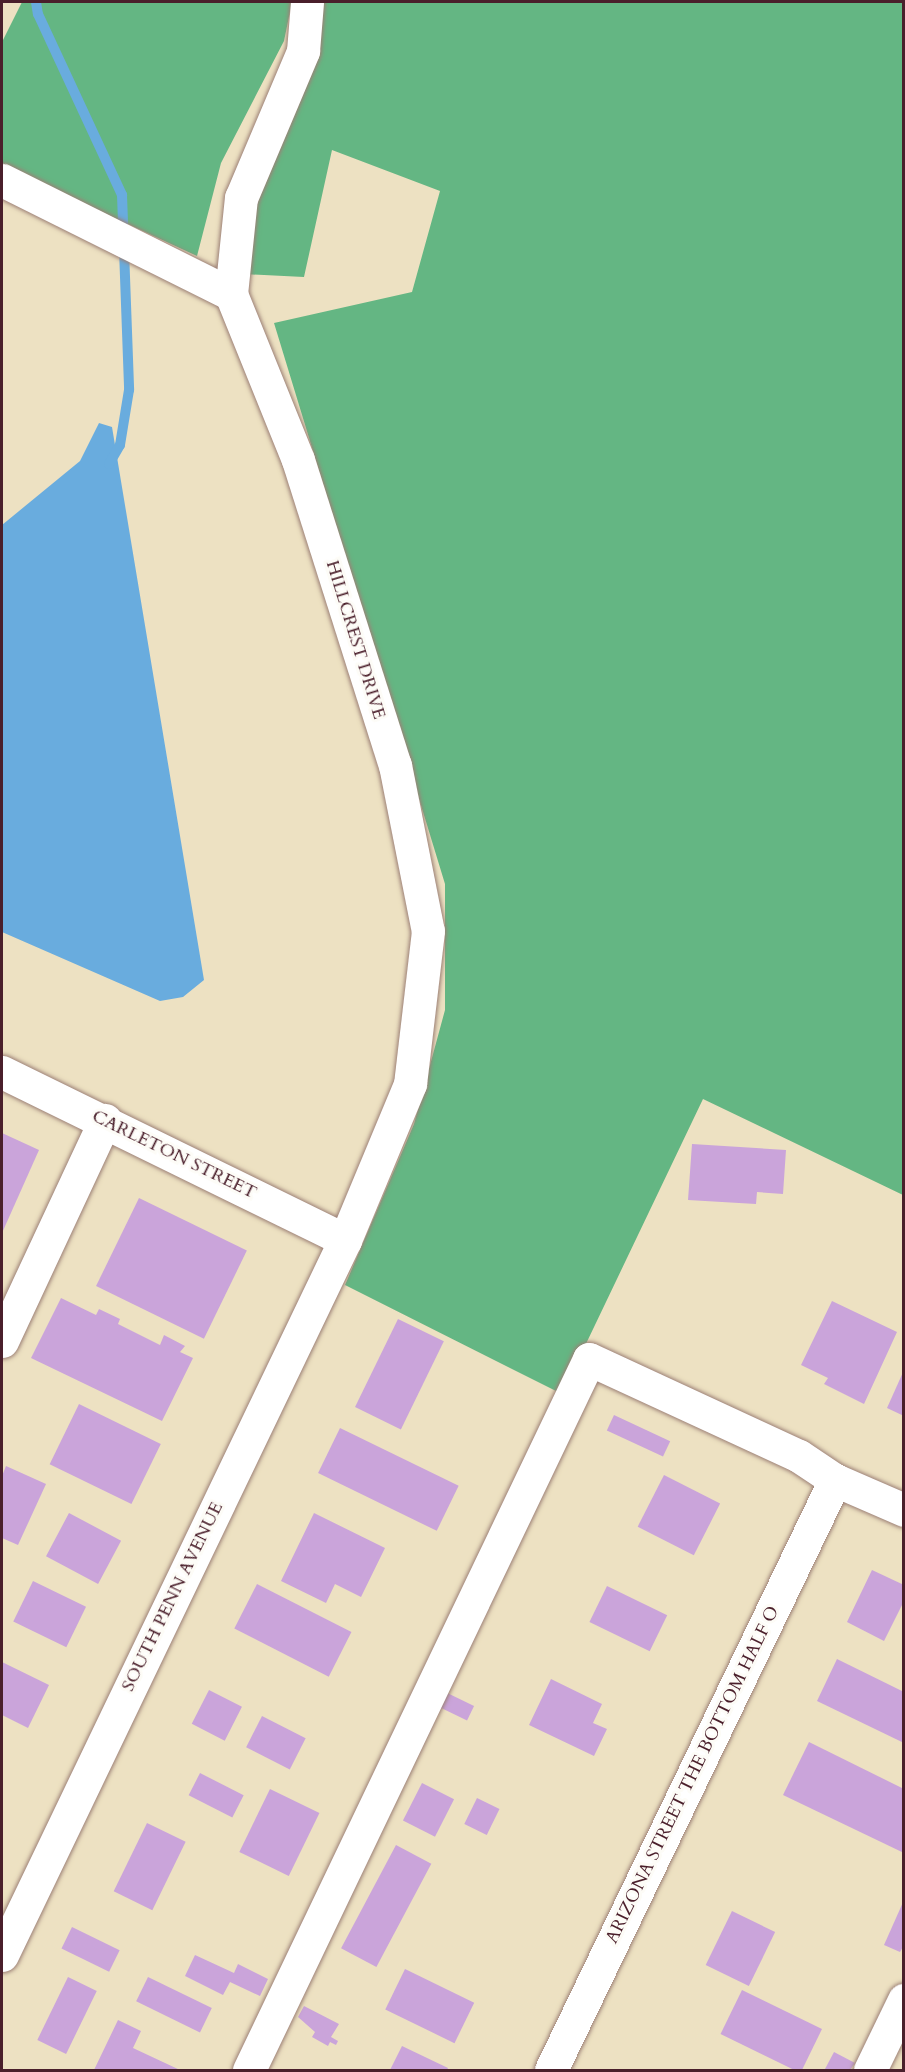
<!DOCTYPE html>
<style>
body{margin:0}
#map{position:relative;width:905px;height:2072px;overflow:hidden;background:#ede1c2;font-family:Cardo,serif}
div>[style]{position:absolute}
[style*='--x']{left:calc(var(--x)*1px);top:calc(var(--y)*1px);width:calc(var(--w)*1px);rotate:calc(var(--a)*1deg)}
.forest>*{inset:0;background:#64b683}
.water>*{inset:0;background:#69acde}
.stream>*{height:10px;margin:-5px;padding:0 5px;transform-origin:5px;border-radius:5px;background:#69acde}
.building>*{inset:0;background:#caa4da;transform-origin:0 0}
.roads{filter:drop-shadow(0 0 2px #9c8076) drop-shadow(0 0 2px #9c8076)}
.minor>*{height:33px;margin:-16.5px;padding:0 16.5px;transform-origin:16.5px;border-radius:16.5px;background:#fff}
span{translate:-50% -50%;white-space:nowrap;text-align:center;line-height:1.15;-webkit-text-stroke:6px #fdfcf7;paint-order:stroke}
.street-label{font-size:18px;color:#4a1f2b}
.frame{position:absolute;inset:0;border:3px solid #4a1f2b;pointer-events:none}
</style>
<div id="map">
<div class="forest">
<i style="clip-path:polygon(22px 2px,292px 2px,284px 41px,221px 163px,197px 256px,2px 166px,2px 42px)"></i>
<i style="clip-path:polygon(321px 2px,903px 2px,903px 1195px,703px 1099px,562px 1394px,345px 1285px,414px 1124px,445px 1010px,445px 884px,274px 323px,412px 292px,440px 191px,332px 150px,304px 277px,243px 274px,258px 195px)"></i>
</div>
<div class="water">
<i style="clip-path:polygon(99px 423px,112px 427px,204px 980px,183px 997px,160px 1001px,2px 932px,2px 525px,80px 461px)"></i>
</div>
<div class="stream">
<i style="--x:36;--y:2;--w:12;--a:81"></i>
<i style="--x:38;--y:14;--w:200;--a:65.1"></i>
<i style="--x:122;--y:195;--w:195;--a:87.9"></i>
<i style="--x:129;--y:390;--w:56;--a:99.3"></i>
<i style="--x:120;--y:445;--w:22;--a:120"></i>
</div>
<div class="building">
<i style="clip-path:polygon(2px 1133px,39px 1150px,2px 1233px)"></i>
<i style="clip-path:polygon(692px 1144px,786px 1150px,783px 1194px,757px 1192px,756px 1204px,688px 1200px)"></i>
<i style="left:139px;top:1198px;width:120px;height:98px;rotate:26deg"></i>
<i style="clip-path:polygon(61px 1298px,96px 1315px,99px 1309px,120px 1319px,118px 1324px,160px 1345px,164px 1335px,185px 1346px,180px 1352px,193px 1358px,162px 1421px,31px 1358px)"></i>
<i style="clip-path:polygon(832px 1301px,897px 1332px,864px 1404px,824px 1384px,828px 1378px,801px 1365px)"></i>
<i style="left:398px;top:1319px;width:51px;height:98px;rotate:26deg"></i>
<i style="clip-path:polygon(904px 1370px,904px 1416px,887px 1408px)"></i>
<i style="left:79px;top:1404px;width:91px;height:67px;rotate:26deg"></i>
<i style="left:614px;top:1415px;width:62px;height:17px;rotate:25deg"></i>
<i style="left:340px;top:1428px;width:132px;height:50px;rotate:26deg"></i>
<i style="clip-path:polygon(6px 1466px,46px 1484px,18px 1545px,2px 1538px,2px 1476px)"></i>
<i style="left:664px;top:1475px;width:63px;height:58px;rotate:27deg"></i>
<i style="left:69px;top:1513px;width:59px;height:49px;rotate:28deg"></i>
<i style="clip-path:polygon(314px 1513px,385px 1548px,361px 1597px,335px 1584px,326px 1603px,281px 1581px)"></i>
<i style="clip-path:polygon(872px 1570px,904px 1585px,904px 1601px,884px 1641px,847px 1622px)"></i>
<i style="left:33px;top:1581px;width:59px;height:45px;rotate:26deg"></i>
<i style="left:257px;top:1584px;width:106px;height:50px;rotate:27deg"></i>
<i style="left:607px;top:1586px;width:67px;height:40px;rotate:26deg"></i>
<i style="clip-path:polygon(837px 1659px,904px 1692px,904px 1743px,817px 1701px)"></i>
<i style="clip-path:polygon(2px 1662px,49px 1685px,28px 1728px,2px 1715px)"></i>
<i style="clip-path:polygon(551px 1679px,602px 1704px,593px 1723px,607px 1729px,594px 1756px,529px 1725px)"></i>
<i style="left:439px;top:1689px;width:39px;height:16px;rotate:26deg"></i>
<i style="left:209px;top:1690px;width:37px;height:38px;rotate:27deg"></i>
<i style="left:262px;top:1716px;width:49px;height:35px;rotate:27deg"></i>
<i style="clip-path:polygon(809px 1742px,904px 1789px,904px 1853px,783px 1795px)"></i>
<i style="left:200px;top:1773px;width:49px;height:25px;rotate:27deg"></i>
<i style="left:422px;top:1783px;width:36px;height:42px;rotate:27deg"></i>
<i style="left:270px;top:1789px;width:55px;height:70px;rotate:26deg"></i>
<i style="left:477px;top:1798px;width:25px;height:29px;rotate:26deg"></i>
<i style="left:147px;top:1823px;width:43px;height:76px;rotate:26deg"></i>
<i style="left:396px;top:1845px;width:40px;height:117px;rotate:28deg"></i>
<i style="clip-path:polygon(904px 1900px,904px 1945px,900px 1952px,884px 1945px)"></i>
<i style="left:732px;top:1911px;width:48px;height:60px;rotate:26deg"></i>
<i style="left:72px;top:1927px;width:53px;height:24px;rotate:26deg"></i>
<i style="clip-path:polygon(195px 1955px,234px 1973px,238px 1964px,268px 1979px,260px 1996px,230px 1982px,223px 1995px,185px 1976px)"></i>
<i style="left:405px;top:1969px;width:77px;height:45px;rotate:26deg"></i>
<i style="left:68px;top:1977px;width:32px;height:70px;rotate:26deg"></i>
<i style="left:148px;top:1977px;width:71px;height:27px;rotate:26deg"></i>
<i style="left:742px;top:1990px;width:89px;height:49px;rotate:26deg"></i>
<i style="clip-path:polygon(304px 2006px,339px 2024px,331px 2037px,338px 2041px,336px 2045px,330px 2042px,328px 2046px,312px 2037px,315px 2032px,298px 2017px)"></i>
<i style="clip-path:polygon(118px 2020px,141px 2031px,133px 2048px,180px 2070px,94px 2070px)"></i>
<i style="clip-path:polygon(402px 2046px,448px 2068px,447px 2070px,390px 2070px)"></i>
<i style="clip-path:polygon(834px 2052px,855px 2063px,850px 2070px,825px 2069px)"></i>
</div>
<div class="roads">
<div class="minor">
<i style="--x:2;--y:180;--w:256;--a:26.5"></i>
<i style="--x:231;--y:294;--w:179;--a:68"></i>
<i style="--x:298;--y:460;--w:320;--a:72.4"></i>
<i style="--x:395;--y:765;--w:169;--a:78.8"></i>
<i style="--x:428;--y:931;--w:154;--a:96.7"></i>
<i style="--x:410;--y:1084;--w:169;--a:112.6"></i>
<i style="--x:345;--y:1240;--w:793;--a:115.63"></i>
<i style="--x:231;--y:294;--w:97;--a:-84.1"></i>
<i style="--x:241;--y:198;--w:160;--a:-67.1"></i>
<i style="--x:303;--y:51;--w:49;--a:-85.3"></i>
<i style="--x:2;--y:1072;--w:382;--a:26.1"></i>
<i style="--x:2;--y:1341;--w:244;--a:-65"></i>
<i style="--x:249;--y:2070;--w:788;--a:-64.44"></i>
<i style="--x:589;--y:1359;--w:231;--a:24.8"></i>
<i style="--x:799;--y:1456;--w:43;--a:33.7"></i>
<i style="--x:835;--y:1480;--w:75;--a:23.5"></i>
<i style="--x:551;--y:2070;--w:655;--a:-64.3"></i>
<i style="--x:870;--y:2070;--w:78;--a:-64.1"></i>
</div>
</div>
<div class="street-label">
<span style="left:355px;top:640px;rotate:73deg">HILLCREST DRIVE</span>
<span style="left:174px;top:1155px;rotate:26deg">CARLETON STREET</span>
<span style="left:173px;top:1597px;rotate:-64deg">SOUTH PENN AVENUE</span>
<span style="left:693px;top:1775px;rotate:-64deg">ARIZONA STREET THE BOTTOM HALF O</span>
</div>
<div class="frame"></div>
</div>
